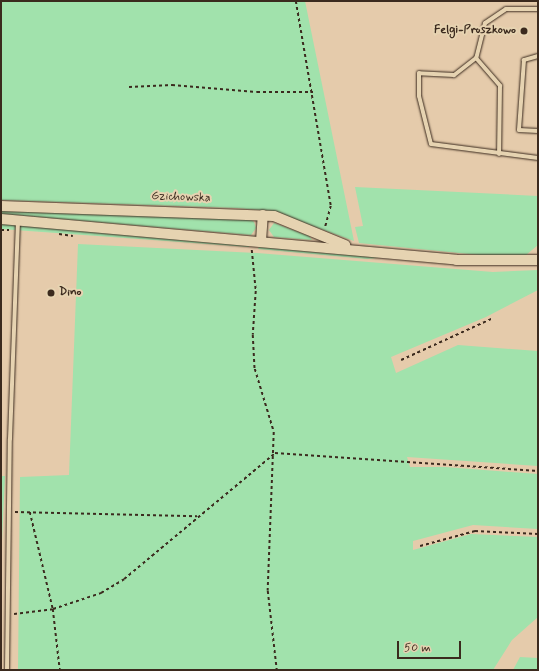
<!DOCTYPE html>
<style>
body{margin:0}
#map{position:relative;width:539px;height:671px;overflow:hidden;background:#e5cbab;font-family:Mynerve,sans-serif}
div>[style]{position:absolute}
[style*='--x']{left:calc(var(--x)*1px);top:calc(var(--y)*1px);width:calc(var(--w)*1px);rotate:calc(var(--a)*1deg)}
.green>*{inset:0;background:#a1e2ac}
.path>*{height:1.5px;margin-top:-0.75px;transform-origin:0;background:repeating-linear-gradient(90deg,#3b2a1e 0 3px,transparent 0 6px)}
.roads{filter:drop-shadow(0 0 1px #3b2a1e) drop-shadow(0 0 1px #3b2a1e)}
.service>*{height:4px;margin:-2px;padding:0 2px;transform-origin:2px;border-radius:2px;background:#e6d3b1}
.tertiary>*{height:10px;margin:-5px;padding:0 5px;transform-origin:5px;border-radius:5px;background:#e6d3b1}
.dots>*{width:11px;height:11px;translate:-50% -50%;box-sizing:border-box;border:2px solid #e6d3b1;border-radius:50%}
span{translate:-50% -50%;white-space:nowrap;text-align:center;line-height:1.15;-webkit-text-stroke:4px #e6d3b1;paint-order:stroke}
.poi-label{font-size:12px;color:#3b2a1e;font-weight:700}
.right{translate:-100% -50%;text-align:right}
.left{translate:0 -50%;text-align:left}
.street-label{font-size:12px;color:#3b2a1e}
.frame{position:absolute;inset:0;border:2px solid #3b2a1e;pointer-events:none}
.scale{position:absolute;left:397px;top:641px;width:64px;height:18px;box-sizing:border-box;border:2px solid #3b2a1e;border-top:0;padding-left:5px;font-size:12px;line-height:14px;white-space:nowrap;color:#3b2a1e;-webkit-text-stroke:3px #e6d3b1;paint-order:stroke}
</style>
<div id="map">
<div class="green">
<i style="clip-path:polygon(1px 1px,305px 1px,354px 241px,271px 211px,236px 208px,1px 200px)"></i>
<i style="clip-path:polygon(355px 187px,538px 196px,538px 245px,526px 255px,489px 256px,359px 243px,355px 227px,363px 226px)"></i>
<i style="clip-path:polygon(1px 210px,250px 219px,254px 222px,256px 228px,251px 235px,1px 214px)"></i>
<i style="clip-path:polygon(1px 223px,249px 246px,249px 247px,1px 229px)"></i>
<i style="clip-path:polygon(274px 223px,309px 236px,312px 240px,274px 237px,269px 230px)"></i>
<i style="clip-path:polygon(78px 244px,257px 253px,493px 272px,538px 270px,538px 290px,486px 317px,391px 357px,396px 373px,458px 345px,538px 351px,538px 466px,407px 457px,410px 467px,445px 467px,538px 474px,538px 529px,473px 525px,413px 541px,413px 550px,471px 534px,538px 537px,538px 617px,512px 640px,493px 670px,18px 670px,20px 477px,69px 475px)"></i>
<i style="clip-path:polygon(259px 247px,387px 257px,367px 259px,258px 249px)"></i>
<i style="clip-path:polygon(1px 476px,5px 476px,1px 562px)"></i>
<i style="clip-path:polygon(520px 657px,538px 658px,538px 670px,513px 670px)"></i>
</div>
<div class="path">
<i style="--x:296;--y:1;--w:208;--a:80.3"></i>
<i style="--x:331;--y:206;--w:23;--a:105"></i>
<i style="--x:129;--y:87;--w:43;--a:-2.7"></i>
<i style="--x:172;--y:85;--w:85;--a:4.7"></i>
<i style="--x:257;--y:92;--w:56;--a:0"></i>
<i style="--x:1;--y:230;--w:8;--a:0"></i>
<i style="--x:59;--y:234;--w:14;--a:8"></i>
<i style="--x:252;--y:250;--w:41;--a:84.4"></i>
<i style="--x:256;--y:291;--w:44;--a:93.9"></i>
<i style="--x:253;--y:335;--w:34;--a:87"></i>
<i style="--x:255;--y:369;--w:66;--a:73.2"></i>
<i style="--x:274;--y:432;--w:159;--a:92.2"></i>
<i style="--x:268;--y:591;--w:80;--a:83.5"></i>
<i style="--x:401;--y:360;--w:101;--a:-24.5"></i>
<i style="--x:15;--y:512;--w:182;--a:1.3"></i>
<i style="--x:30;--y:512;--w:100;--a:76.7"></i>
<i style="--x:53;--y:609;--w:61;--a:83.5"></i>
<i style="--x:420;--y:546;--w:57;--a:-15.3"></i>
<i style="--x:475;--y:531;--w:63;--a:2.7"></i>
<i style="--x:14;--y:614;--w:39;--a:-7"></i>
<i style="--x:53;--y:609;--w:51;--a:-18.4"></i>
<i style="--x:101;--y:593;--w:27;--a:-31"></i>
<i style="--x:124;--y:579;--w:197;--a:-39.8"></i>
<i style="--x:275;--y:453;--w:264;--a:3.9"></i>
</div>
<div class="roads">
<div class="service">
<i style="--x:538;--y:9;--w:32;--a:180"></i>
<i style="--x:506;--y:9;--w:25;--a:146"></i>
<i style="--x:485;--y:23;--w:36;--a:104"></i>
<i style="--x:476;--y:58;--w:28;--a:142"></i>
<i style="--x:454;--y:75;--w:35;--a:-177"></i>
<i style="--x:419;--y:73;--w:23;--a:90"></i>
<i style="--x:419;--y:96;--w:49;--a:76"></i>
<i style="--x:431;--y:144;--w:108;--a:7.5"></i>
<i style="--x:538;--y:56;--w:15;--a:164"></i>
<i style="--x:524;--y:60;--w:70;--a:94.1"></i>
<i style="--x:519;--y:130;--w:19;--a:3"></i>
<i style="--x:476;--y:58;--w:37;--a:49"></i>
<i style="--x:500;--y:86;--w:68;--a:90.8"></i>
<i style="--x:7;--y:670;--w:231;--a:-89.3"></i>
<i style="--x:10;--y:439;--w:218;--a:-87.9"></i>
</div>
<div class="tertiary">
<i style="--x:1;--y:206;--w:273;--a:2.1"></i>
<i style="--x:274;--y:216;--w:77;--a:22.2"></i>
<i style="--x:1;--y:219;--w:457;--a:5.1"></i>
<i style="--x:456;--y:260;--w:82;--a:0"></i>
<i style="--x:261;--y:241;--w:26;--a:-86"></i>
</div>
</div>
<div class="dots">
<i style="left:524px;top:31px;background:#3b2a1e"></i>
<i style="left:51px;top:293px;background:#3b2a1e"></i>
</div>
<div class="poi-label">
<span class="right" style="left:516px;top:31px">Felgi-Proszkowo</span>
<span class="left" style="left:59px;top:293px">Dino</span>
</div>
<div class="street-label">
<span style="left:181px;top:198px;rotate:2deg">Gzichowska</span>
</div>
<div class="frame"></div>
<div class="scale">50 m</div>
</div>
